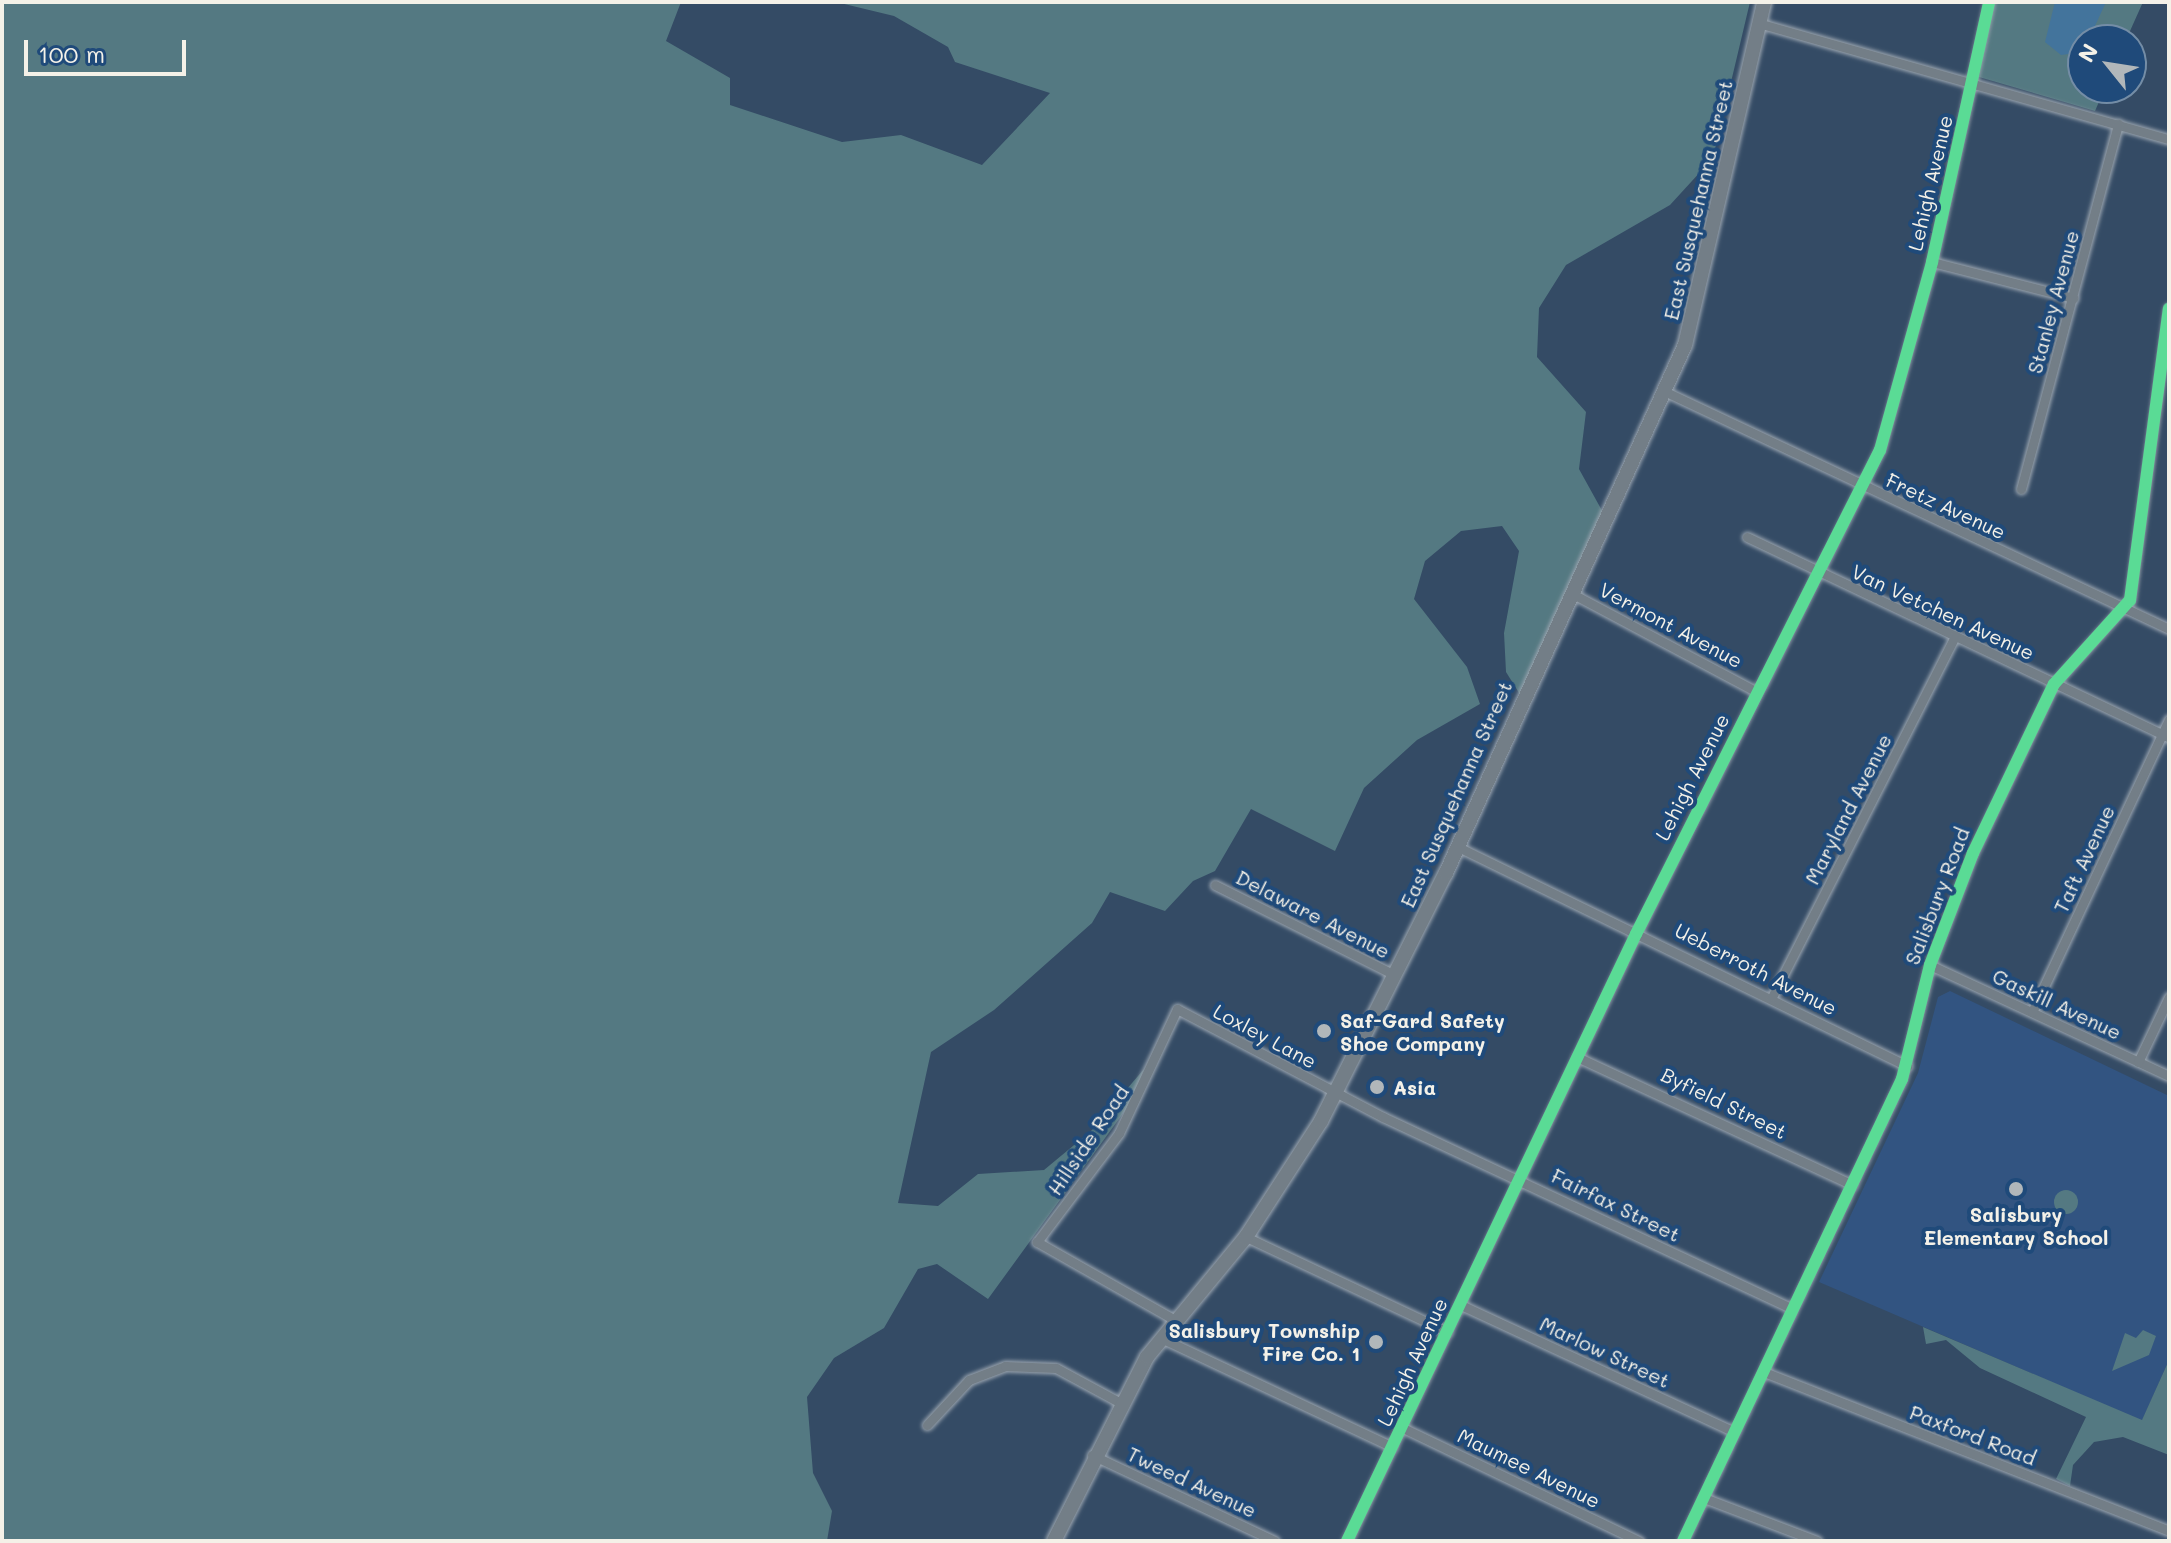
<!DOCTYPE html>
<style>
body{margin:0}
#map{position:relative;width:2171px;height:1543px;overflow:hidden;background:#344b65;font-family:Mali,sans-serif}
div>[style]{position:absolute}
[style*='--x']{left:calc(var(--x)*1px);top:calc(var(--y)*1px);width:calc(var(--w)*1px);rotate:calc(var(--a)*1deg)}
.built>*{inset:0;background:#325481}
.green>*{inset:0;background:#547982}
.round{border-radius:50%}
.water>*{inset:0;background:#43749c}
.roads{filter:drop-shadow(0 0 2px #9ba5af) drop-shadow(0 0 2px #9ba5af)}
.minor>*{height:9px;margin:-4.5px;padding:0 4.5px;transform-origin:4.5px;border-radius:4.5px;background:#737e87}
.secondary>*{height:14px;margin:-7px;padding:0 7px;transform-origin:7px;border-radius:7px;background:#737e87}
.cycleway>*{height:12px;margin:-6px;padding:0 6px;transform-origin:6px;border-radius:6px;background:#5adb95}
.dots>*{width:22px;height:22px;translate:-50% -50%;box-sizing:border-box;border:4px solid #1f4a7a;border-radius:50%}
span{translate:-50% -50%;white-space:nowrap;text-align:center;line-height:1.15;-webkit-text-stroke:8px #1f4a7a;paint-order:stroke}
.street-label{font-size:20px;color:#f4f1e8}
.poi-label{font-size:20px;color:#f4f1e8;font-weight:700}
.left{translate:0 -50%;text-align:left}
.right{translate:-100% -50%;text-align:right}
.frame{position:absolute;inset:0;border:4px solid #f4f1e8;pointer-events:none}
.north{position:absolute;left:2067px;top:24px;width:80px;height:80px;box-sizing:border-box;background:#1f4a7a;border:2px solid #748da6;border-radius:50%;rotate:300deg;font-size:22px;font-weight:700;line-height:32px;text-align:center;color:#f4f1e8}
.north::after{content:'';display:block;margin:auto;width:28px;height:36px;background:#b1b7ba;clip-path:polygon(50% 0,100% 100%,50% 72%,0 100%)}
.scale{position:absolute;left:24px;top:40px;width:162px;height:36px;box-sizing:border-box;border:4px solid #f4f1e8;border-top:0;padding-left:10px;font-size:24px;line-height:28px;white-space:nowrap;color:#f4f1e8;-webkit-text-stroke:6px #1f4a7a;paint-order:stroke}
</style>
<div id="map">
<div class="built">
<i style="clip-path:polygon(1950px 991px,2169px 1096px,2169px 1360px,2142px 1421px,1819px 1282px,1918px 1073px,1938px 997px)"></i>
</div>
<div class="green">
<i style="clip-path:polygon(2px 2px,681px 2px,666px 41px,730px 78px,730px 105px,842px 142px,901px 135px,982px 165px,1050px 93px,955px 62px,948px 47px,894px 16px,836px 2px,1750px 2px,1713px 158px,1670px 205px,1566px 265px,1539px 308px,1537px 357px,1586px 412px,1579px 469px,1605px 516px,1521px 696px,1506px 672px,1504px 633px,1519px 551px,1502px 526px,1461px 531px,1425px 561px,1414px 599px,1467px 667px,1480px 704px,1417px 740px,1364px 788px,1335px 851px,1251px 809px,1215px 871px,1193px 881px,1165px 911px,1110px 892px,1092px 923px,994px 1010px,931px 1052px,898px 1203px,938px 1206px,978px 1174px,1044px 1170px,1091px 1131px,1144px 1069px,1132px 1101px,988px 1299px,937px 1264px,918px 1269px,884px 1328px,834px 1358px,807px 1397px,813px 1473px,832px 1511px,827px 1541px,2px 1541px)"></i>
<i style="clip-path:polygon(1993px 2px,2143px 2px,2126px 40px,2083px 40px,2083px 88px,2105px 88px,2095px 111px,1979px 77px)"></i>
<i class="round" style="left:2054px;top:1190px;width:24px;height:24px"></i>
<i style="clip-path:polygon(1923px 1327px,2142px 1420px,2169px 1360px,2169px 1455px,2123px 1437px,2094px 1442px,2073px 1465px,2070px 1486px,2056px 1479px,2086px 1417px,1980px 1368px,1946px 1340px,1926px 1344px)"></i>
<i style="clip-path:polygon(2143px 1330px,2156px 1336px,2149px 1355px,2112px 1371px,2125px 1333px,2136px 1338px)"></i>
</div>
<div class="water">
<i style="clip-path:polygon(2055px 2px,2106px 2px,2083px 52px,2061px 55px,2045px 42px)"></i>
</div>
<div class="roads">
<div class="minor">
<i style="--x:1758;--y:23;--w:427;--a:15.8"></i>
<i style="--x:1932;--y:262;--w:146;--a:14.3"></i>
<i style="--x:1666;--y:392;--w:556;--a:25.23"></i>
<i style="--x:2021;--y:489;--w:378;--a:-75.1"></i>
<i style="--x:1747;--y:537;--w:467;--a:25.4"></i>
<i style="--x:1571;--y:593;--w:211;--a:28"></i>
<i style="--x:1458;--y:847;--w:500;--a:26"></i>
<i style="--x:1215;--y:885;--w:201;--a:26.6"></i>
<i style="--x:1930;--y:965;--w:264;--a:24.9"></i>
<i style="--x:1772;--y:997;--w:405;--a:-63.1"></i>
<i style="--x:2032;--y:1012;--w:323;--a:-64.9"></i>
<i style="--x:1577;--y:1057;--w:304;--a:24.9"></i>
<i style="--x:2138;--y:1062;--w:72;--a:-64.5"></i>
<i style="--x:1246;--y:1237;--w:223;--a:25.2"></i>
<i style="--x:1461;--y:1305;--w:301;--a:24.9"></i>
<i style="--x:1175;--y:1320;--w:159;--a:-150.5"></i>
<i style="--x:1037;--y:1242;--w:136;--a:-53"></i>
<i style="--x:1119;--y:1133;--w:137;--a:-64.9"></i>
<i style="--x:1177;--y:1009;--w:233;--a:27.7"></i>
<i style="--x:1383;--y:1117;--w:452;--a:25.1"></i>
<i style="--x:1161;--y:1338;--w:256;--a:25.2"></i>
<i style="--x:1764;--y:1372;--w:435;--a:21.4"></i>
<i style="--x:927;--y:1425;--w:62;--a:-47"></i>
<i style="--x:969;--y:1380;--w:39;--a:-21"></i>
<i style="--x:1005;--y:1366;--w:51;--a:2.2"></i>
<i style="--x:1056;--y:1368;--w:72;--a:28.4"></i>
<i style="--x:1403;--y:1428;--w:262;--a:25.6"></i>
<i style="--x:1092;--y:1455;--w:202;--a:25.2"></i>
<i style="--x:1704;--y:1498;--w:121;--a:20.8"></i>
<i style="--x:1347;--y:1541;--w:672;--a:-64.54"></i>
<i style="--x:1636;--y:934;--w:542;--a:-63.25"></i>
<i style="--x:1880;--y:450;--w:195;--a:-74.5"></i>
<i style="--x:1932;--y:262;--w:266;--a:-77.6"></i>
<i style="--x:1683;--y:1541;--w:511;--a:-64.64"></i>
<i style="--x:1902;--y:1079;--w:117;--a:-76.2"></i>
<i style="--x:1930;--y:965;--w:120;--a:-69"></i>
<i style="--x:1973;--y:853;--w:187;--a:-64.4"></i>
<i style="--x:2054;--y:684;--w:113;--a:-47.9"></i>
<i style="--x:2130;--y:600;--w:294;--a:-82.4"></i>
</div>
<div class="secondary">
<i style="--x:1054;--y:1541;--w:206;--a:-63.2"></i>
<i style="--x:1147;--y:1357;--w:156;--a:-50.5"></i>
<i style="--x:1246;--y:1237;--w:138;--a:-57.1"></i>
<i style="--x:1321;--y:1121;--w:278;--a:-63.3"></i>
<i style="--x:1446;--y:873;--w:580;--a:-65.65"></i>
<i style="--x:1685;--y:345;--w:352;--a:-77"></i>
</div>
</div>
<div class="cycleway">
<i style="--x:1347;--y:1541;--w:672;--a:-64.54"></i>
<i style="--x:1636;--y:934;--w:542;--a:-63.25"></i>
<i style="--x:1880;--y:450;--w:195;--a:-74.5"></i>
<i style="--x:1932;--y:262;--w:266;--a:-77.6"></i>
<i style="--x:1683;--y:1541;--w:511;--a:-64.64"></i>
<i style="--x:1902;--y:1079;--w:117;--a:-76.2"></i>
<i style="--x:1930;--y:965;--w:120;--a:-69"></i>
<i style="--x:1973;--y:853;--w:187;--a:-64.4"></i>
<i style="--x:2054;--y:684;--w:113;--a:-47.9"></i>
<i style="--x:2130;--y:600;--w:294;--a:-82.4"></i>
</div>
<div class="dots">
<i style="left:1324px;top:1031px;background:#b1b7ba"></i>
<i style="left:1377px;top:1087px;background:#b1b7ba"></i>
<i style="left:2016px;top:1189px;background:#b1b7ba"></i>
<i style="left:1376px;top:1342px;background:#b1b7ba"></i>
</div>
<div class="street-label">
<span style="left:1930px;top:183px;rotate:-77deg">Lehigh Avenue</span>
<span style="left:1698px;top:200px;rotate:-77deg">East Susquehanna Street</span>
<span style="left:2053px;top:302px;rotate:-75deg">Stanley Avenue</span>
<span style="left:1946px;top:506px;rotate:25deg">Fretz Avenue</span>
<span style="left:1943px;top:612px;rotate:25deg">Van Vetchen Avenue</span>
<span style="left:1671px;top:625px;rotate:28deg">Vermont Avenue</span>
<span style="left:1692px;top:777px;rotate:-63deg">Lehigh Avenue</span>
<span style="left:1456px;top:794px;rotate:-66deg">East Susquehanna Street</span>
<span style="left:1848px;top:809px;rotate:-63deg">Maryland Avenue</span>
<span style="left:2084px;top:859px;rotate:-65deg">Taft Avenue</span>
<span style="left:1937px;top:896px;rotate:-69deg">Salisbury Road</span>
<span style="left:1313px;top:914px;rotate:27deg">Delaware Avenue</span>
<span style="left:1756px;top:969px;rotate:27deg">Ueberroth Avenue</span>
<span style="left:2057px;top:1004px;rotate:25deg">Gaskill Avenue</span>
<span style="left:1265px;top:1036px;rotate:28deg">Loxley Lane</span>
<span style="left:1724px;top:1103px;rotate:26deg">Byfield Street</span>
<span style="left:1088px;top:1140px;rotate:-56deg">Hillside Road</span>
<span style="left:1616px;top:1205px;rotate:26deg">Fairfax Street</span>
<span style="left:1605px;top:1352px;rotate:25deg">Marlow Street</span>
<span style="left:1412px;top:1362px;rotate:-65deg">Lehigh Avenue</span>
<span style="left:1973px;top:1435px;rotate:21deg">Paxford Road</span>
<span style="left:1529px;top:1468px;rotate:26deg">Maumee Avenue</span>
<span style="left:1192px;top:1482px;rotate:25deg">Tweed Avenue</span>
</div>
<div class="poi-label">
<span class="left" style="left:1340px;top:1032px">Saf-Gard Safety<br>Shoe Company</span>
<span class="left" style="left:1393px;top:1087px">Asia</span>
<span style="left:2016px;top:1226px">Salisbury<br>Elementary School</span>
<span class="right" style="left:1360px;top:1342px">Salisbury Township<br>Fire Co. 1</span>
</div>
<div class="frame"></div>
<div class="north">N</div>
<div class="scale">100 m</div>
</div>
